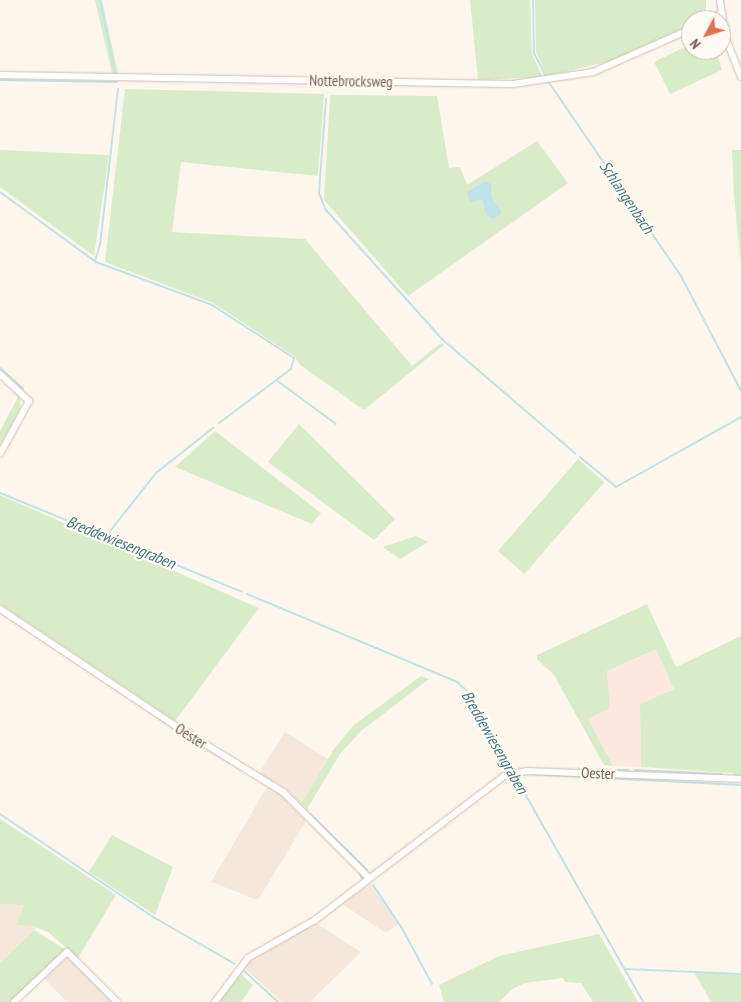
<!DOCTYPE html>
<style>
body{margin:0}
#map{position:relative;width:741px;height:1002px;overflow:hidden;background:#fdf6ec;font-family:"PT Sans Narrow",sans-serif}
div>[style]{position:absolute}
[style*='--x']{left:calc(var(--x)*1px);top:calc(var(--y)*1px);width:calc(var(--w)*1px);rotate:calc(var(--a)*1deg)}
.residential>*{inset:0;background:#f5e8da}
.commercial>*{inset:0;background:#fde8e0}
.green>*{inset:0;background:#d8ecc9;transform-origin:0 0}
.water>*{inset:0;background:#bfe3e8}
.stream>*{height:2px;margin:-1px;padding:0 1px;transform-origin:1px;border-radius:1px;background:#bfe3e8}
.roads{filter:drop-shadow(0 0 1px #d1beb0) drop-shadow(0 0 1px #d1beb0)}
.minor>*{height:6px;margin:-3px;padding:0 3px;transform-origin:3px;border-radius:3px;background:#fff}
span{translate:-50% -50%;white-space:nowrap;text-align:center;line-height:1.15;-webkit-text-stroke:4.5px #fffaf3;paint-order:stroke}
.street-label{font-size:15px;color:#7a5c4d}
.water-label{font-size:16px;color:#437c86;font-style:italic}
.north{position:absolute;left:681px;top:10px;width:50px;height:50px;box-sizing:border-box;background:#fffaf3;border:1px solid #cabbb1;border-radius:50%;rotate:230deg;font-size:14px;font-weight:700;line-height:20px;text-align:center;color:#7a5c4d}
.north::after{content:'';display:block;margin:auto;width:18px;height:22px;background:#e76f51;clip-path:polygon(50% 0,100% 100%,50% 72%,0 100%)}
</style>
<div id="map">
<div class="residential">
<i style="clip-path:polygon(285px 732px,328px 759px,301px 804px,285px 788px,259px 773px)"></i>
<i style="clip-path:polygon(267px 787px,281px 794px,306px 821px,258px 900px,211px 882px)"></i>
<i style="clip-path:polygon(370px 884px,399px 924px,386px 933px,342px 904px)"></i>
<i style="clip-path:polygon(0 904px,24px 905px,33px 926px,37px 927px,0 963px)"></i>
<i style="clip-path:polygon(316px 923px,361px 952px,310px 1002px,282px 1002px,243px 967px,254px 956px)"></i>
<i style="clip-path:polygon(64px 956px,69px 956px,114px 1002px,67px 1002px,43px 977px)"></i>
</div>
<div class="commercial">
<i style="clip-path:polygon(656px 649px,674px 689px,640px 704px,641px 767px,613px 766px,588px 719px,610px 708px,607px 671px)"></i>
</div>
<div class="green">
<i style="clip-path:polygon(95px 0,102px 0,118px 73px,112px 73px)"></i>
<i style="clip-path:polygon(470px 0,530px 0,532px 54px,543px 77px,478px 80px)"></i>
<i style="clip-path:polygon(535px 0,706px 0,706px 16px,691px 20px,691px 24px,614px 60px,547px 76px,536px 52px)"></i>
<i style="clip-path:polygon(691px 44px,691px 50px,716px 50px,722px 70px,670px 94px,654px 62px)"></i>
<i style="clip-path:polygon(125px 89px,324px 94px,318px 176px,181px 162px,172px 232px,305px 239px,412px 366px,441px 343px,444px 345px,364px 410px,300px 365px,295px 357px,213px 303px,105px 262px)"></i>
<i style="clip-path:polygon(330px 95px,437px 96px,449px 168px,460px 167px,467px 185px,537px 141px,568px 183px,408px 296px,324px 200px)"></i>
<i style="clip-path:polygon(0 150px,109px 155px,94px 256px,0 187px)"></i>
<i style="clip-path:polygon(732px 150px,741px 150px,741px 264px,734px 195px)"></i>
<i style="clip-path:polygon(19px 395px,21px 408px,0 445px,0 431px)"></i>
<i style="clip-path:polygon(299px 424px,395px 519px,374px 540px,268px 462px)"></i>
<i style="clip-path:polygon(215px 431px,321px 513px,312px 524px,175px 467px)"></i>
<i style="left:578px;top:459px;width:35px;height:122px;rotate:41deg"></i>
<i style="clip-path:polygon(0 495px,259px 608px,175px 721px,0 604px)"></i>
<i style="clip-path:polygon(416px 536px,428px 542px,400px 559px,383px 547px)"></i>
<i style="clip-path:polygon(647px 604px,676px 667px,741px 636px,741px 777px,734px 777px,733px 773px,641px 767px,640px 704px,674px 689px,656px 649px,607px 671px,610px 708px,588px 719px,613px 766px,604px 765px,554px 675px,537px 659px,537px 655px)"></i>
<i style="clip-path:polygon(421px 676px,429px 679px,361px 731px,340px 754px,307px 809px,301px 804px,334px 749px,354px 725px)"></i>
<i style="clip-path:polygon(0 819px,116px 895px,78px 958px,48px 932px,33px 926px,16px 925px,24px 905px,0 904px)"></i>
<i style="clip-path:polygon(112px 835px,173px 867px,155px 915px,89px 872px)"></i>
<i style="clip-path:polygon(34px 930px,66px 950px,11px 1002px,0 1002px,0 963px)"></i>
<i style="clip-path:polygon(599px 934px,638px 1002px,593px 1002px,581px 983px,565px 982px,563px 978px,525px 983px,512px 989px,499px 1002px,444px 1002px,439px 985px,499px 956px)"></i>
<i style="clip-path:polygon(238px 971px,253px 985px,241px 1002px,217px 1002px)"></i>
<i style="clip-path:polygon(694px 972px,741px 975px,741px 1002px,711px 1002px)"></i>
</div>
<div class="water">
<i style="clip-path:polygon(485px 181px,491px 184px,491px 197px,501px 210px,501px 214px,493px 219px,486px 215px,482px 199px,470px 202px,467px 192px)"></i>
</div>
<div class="stream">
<i style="--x:100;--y:0;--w:75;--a:78.4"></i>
<i style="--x:533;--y:0;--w:53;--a:88.9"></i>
<i style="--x:534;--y:53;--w:27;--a:63"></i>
<i style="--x:0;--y:80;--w:117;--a:1"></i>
<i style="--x:548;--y:81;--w:236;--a:55.7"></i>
<i style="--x:681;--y:276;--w:130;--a:62.4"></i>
<i style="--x:326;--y:99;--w:94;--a:94.3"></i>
<i style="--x:319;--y:193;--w:17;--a:69"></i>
<i style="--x:325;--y:209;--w:176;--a:48"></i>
<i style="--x:443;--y:340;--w:174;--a:40.6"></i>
<i style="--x:0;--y:192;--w:119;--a:36.1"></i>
<i style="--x:96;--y:262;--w:124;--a:20.3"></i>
<i style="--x:212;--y:305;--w:98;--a:32.9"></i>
<i style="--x:294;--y:358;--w:11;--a:105"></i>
<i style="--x:291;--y:369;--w:90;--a:143.1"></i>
<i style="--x:95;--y:261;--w:17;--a:-73"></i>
<i style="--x:100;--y:245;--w:157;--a:-83.4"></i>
<i style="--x:0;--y:368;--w:31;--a:42"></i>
<i style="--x:276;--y:380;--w:74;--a:36.3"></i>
<i style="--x:580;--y:457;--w:47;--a:39.8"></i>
<i style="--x:616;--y:487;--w:143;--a:-29.2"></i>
<i style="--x:0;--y:493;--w:261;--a:22.2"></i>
<i style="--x:107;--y:535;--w:79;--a:-51.7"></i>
<i style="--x:156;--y:473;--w:73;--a:-38.3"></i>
<i style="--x:247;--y:594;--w:228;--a:22.7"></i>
<i style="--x:457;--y:682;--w:12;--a:42"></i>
<i style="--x:466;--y:690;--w:359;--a:60.4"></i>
<i style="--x:158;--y:718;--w:85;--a:32"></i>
<i style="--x:611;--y:770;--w:17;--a:0"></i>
<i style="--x:635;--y:770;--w:86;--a:2.7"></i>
<i style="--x:517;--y:777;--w:9;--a:-18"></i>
<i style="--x:526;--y:774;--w:215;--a:2.9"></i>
<i style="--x:0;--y:814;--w:187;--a:33.9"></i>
<i style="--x:155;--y:918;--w:92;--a:29.9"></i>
<i style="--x:310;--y:814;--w:80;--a:44.5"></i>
<i style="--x:360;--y:873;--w:6;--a:72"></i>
<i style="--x:373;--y:885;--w:54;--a:56.3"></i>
<i style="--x:403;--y:930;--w:61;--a:61.8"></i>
<i style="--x:242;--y:969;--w:49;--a:42.5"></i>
<i style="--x:626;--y:969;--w:115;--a:2.5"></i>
</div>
<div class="roads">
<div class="minor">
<i style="--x:720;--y:0;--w:36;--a:82"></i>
<i style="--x:725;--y:36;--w:44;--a:68.7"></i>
<i style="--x:709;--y:20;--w:13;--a:-27"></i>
<i style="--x:0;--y:75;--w:513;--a:1.01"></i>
<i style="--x:513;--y:84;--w:81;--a:-8.5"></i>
<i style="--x:593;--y:72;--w:107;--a:-23.7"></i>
<i style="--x:0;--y:374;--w:40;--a:43"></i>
<i style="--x:29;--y:401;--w:60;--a:118.7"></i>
<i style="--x:0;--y:609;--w:209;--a:33.7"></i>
<i style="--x:174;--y:725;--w:128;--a:31.6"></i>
<i style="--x:283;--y:792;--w:122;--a:45"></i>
<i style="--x:14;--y:1002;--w:73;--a:-43.3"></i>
<i style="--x:67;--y:952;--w:71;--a:45"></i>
<i style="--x:215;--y:1002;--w:55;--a:-53.1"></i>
<i style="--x:248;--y:958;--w:77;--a:-29.6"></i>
<i style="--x:315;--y:920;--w:238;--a:-37.3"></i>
<i style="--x:504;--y:776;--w:24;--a:-12"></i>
<i style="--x:527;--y:771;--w:214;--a:2.1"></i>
</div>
</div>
<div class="street-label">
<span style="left:351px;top:81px;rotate:1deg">Nottebrocksweg</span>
<span style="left:191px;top:736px;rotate:32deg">Oester</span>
<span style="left:598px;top:773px;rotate:2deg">Oester</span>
</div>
<div class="water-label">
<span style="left:627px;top:197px;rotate:56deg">Schlangenbach</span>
<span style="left:121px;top:542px;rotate:22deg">Breddewiesengraben</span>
<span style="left:495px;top:742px;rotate:60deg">Breddewiesengraben</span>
</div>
<div class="north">N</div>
</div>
